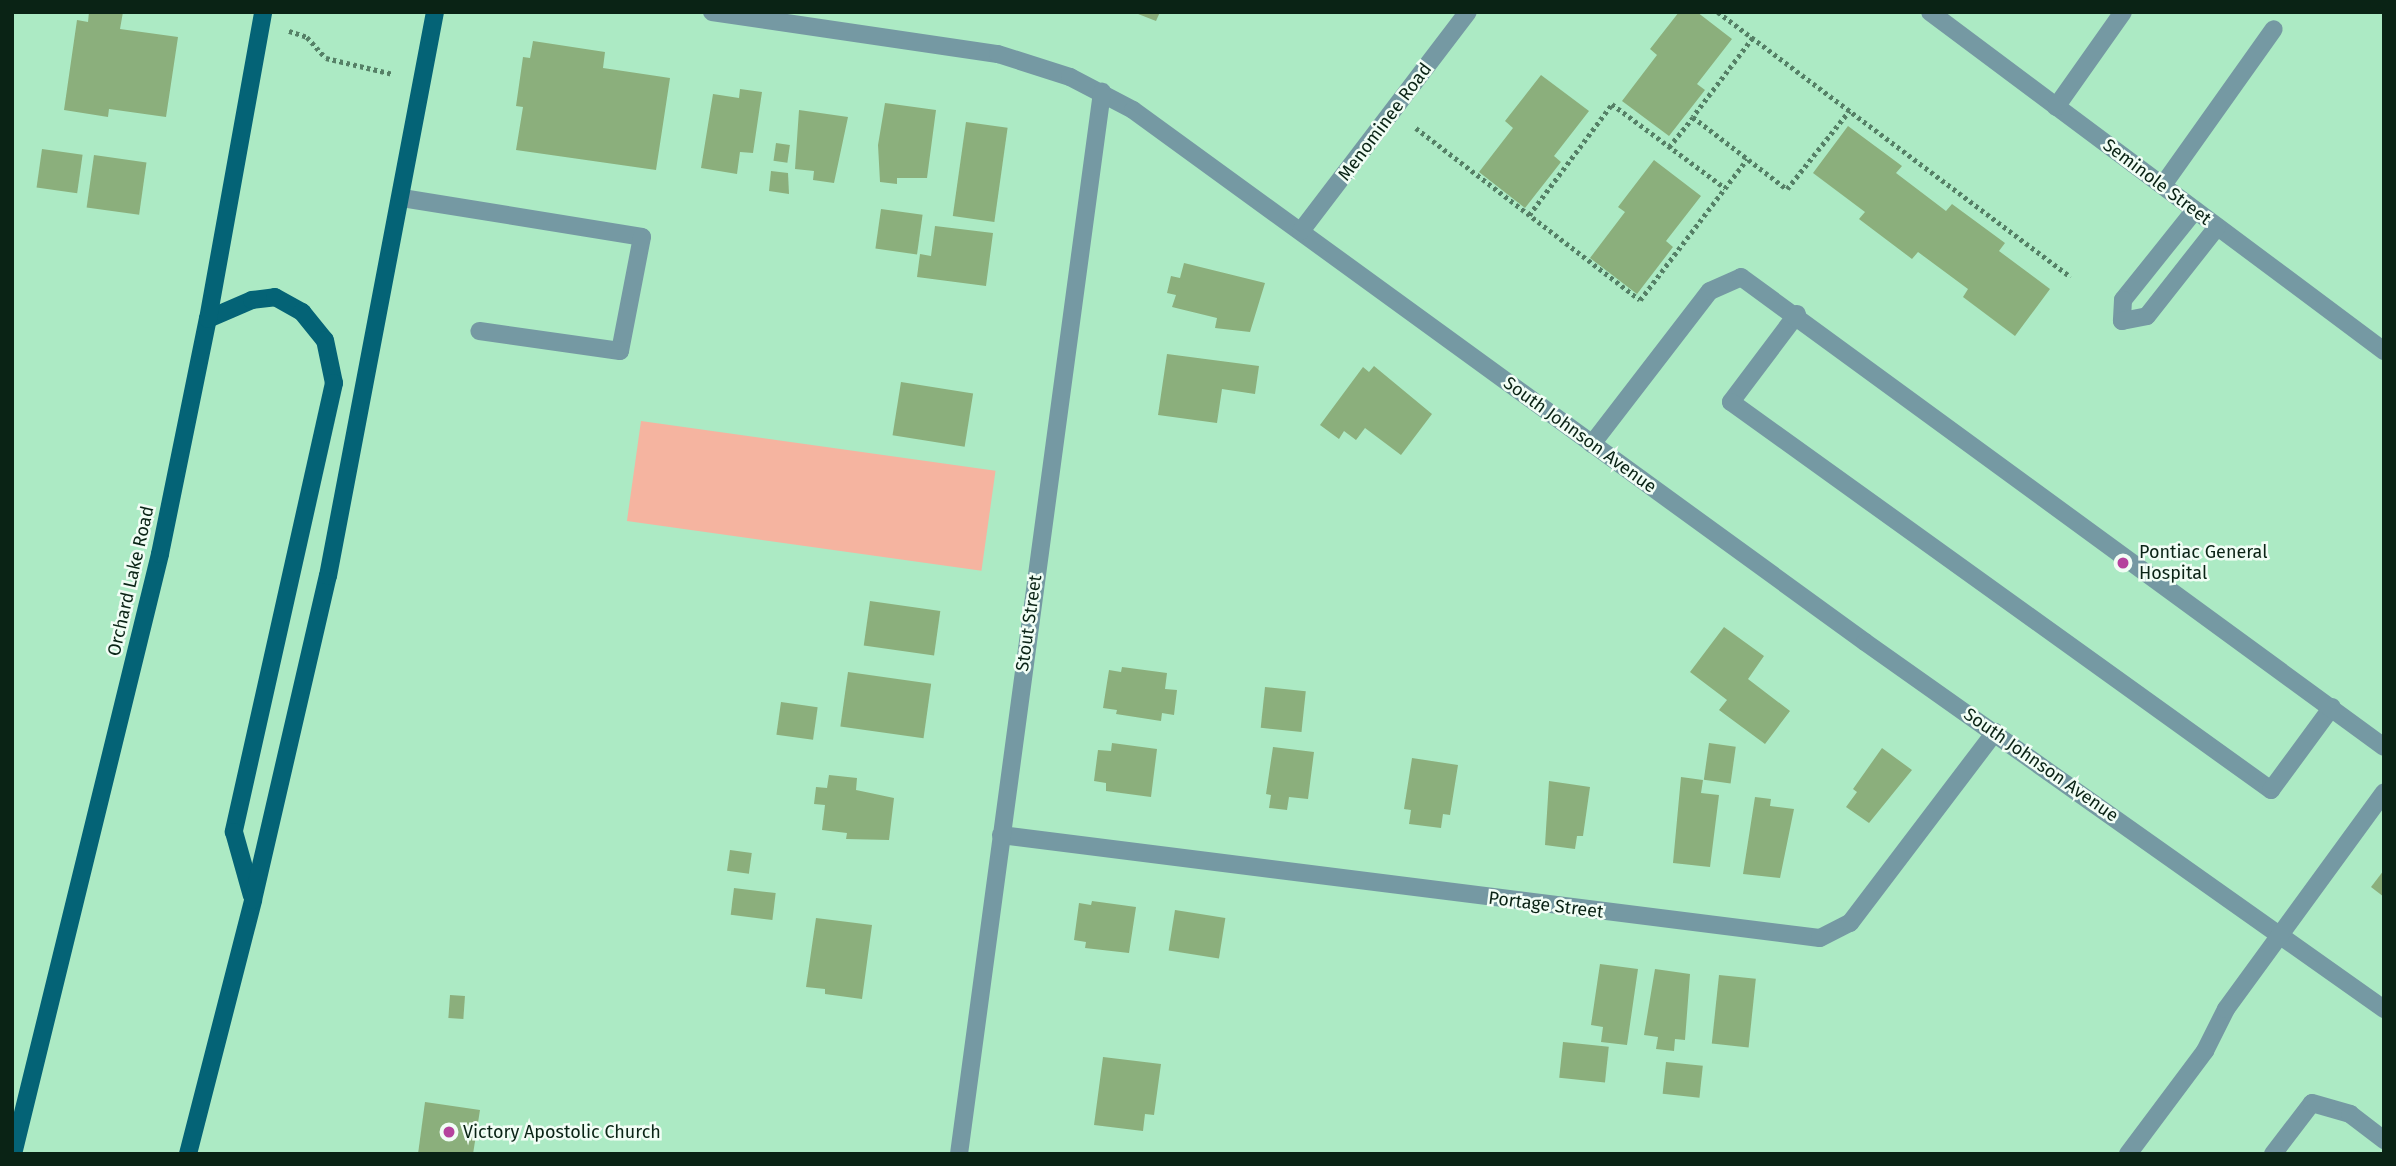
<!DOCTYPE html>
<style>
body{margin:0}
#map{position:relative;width:2396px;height:1166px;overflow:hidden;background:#aceac4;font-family:"Fira Sans",sans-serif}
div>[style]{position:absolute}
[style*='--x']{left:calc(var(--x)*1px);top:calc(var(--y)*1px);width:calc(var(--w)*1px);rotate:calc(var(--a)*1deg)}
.green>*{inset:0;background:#f5b4a0;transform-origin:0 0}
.building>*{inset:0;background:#8baf7c;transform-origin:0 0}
.path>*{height:4.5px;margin-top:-2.25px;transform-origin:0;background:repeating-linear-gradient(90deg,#558066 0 3.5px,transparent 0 7px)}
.minor>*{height:18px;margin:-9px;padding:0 9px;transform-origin:9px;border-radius:9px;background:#7599a3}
.major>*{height:18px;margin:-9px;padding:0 9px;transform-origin:9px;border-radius:9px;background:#046376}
.dots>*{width:19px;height:19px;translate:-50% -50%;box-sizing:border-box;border:4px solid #f1fdf5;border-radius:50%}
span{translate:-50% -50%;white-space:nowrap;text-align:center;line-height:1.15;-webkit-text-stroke:5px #f1fdf5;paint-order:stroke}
.street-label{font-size:18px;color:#0a2315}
.poi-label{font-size:18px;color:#0a2315}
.left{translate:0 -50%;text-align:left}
.frame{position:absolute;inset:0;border:14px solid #0a2315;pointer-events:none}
</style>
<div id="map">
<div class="green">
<i style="left:641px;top:421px;width:358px;height:101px;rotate:8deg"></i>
</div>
<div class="building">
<i style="clip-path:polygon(89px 12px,123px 12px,120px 29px,178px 37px,166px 117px,109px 109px,108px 117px,64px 110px,77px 20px,88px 22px)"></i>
<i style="clip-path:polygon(1133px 12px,1160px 12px,1156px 21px)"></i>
<i style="clip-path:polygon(1679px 12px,1697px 12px,1732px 39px,1697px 84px,1705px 90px,1669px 136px,1622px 101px,1657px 55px,1650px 49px)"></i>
<i style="clip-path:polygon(533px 41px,605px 52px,603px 68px,670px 78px,656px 170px,516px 150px,523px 107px,516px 106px,523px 57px,530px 58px)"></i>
<i style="clip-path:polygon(1541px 75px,1589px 111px,1554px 156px,1561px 162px,1525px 208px,1479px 172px,1513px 128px,1505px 121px)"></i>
<i style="clip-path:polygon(740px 89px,762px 92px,753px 153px,740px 152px,737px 174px,701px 168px,713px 94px,739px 98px)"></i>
<i style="clip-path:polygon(885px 103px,936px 110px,927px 178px,897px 178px,897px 184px,880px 182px,878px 145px)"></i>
<i style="clip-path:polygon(799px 110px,848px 117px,834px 183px,813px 180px,814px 171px,795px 169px)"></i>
<i style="left:966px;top:122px;width:42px;height:95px;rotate:8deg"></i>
<i style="clip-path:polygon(1848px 126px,1902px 166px,1896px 173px,1946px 211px,1952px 204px,2005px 243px,1999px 251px,2050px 289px,2015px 336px,1963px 297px,1968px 289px,1918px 252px,1912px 259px,1859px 219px,1865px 212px,1813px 173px)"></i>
<i style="left:776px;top:143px;width:14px;height:18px;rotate:8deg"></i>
<i style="left:42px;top:149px;width:41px;height:39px;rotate:8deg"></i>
<i style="left:94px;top:155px;width:53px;height:53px;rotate:8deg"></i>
<i style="clip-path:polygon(1654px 160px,1701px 196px,1666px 241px,1673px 247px,1637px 294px,1590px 258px,1625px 212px,1618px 207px)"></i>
<i style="clip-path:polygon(771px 171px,788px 173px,789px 194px,769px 191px)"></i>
<i style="left:881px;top:209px;width:42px;height:40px;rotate:8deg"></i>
<i style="clip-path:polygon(935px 226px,993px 233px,986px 286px,917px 277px,920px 254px,931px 256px)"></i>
<i style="clip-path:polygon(1184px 263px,1265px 283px,1250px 332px,1215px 328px,1217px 318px,1172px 307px,1176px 295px,1167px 293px,1171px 276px,1180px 278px)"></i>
<i style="clip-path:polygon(1167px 354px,1259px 366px,1255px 394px,1222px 389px,1217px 423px,1158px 415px)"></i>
<i style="clip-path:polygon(1374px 366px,1432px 414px,1401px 455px,1365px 428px,1356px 440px,1344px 431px,1339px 439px,1320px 425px,1363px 367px,1369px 372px)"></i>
<i style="left:901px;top:382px;width:73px;height:54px;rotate:9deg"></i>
<i style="left:870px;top:601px;width:71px;height:45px;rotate:8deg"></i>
<i style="clip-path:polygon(1724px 627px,1764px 656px,1748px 679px,1790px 711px,1765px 744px,1719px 710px,1727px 700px,1690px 672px)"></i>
<i style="clip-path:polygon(1122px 667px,1167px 673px,1165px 689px,1177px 690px,1174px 715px,1162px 713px,1161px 721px,1116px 714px,1117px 710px,1103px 708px,1109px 670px,1121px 672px)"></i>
<i style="left:848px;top:672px;width:84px;height:55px;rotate:8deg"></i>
<i style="left:1265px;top:687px;width:41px;height:41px;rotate:6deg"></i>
<i style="left:781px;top:702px;width:37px;height:33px;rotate:8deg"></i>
<i style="clip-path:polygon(1112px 743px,1157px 749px,1151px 797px,1106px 791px,1106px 783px,1094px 781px,1098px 750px,1111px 751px)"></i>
<i style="left:1709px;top:743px;width:27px;height:37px;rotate:8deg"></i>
<i style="clip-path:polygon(1273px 747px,1314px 752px,1308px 799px,1289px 797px,1287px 810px,1269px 808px,1271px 795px,1266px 794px)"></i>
<i style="clip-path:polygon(1882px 748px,1912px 770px,1869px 823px,1846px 807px,1857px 792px,1853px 789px)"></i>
<i style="clip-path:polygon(1412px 758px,1458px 765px,1450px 815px,1443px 814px,1441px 828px,1409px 824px,1411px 810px,1404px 809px)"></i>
<i style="clip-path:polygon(829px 775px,857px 778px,856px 790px,894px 798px,889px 840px,846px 839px,847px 833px,822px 830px,825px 805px,814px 804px,816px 787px,827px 788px)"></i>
<i style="clip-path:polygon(1681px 777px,1703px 780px,1701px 793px,1719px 795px,1710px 867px,1673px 863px)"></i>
<i style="clip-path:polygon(1549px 781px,1590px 787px,1583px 836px,1577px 836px,1575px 849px,1545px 845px)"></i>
<i style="clip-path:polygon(1755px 797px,1771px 799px,1770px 806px,1794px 809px,1780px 878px,1743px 874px)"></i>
<i style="left:730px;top:850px;width:22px;height:21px;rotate:8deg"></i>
<i style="clip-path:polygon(2384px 870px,2384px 897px,2371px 887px)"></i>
<i style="left:734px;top:888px;width:42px;height:27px;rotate:7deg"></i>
<i style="clip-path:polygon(1092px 901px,1136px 907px,1129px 953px,1085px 948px,1086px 942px,1074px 940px,1079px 903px,1091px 905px)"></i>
<i style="left:1175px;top:910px;width:51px;height:41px;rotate:9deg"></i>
<i style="clip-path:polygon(816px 918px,872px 925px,862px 999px,825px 994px,825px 989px,806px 987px)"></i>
<i style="clip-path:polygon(1600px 964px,1638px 969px,1627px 1045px,1601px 1042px,1603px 1027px,1591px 1025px)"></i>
<i style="clip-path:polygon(1655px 969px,1690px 974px,1685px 1040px,1675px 1039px,1674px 1051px,1656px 1049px,1658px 1037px,1644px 1035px)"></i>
<i style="left:1719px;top:975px;width:37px;height:69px;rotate:6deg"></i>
<i style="left:450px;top:995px;width:15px;height:23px;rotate:4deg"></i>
<i style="left:1563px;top:1042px;width:46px;height:36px;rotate:6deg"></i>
<i style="clip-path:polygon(1103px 1057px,1161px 1064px,1154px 1115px,1145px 1114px,1143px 1131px,1094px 1125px)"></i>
<i style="left:1666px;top:1062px;width:37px;height:32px;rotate:6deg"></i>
<i style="clip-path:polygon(425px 1102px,480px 1110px,473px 1154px,418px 1154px)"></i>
</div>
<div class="path">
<i style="--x:1718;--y:12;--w:441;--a:36.9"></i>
<i style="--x:289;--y:31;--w:19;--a:18"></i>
<i style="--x:307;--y:37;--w:28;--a:48"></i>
<i style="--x:326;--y:58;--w:69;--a:13.4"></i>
<i style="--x:1753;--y:38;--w:99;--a:127.2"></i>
<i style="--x:1693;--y:117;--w:118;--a:37.5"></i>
<i style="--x:1787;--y:189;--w:100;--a:-51.5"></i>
<i style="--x:1416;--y:128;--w:282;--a:37.5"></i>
<i style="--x:1640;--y:300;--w:177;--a:-52.8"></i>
<i style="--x:1669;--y:147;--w:38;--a:-51"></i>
<i style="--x:1529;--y:215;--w:139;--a:-53.2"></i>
<i style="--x:1612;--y:104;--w:141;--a:36.6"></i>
</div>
<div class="minor">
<i style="--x:712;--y:12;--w:289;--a:8.4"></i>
<i style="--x:998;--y:54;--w:76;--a:17.7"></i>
<i style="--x:1070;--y:77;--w:71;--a:27.6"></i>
<i style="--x:1133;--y:110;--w:905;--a:36.01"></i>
<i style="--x:1865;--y:642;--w:636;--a:35.27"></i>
<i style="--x:1930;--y:12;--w:567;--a:36.75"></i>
<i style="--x:2056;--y:107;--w:116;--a:-54.8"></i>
<i style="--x:2163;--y:185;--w:191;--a:-54.6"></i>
<i style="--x:402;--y:198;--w:243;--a:9.2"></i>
<i style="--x:642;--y:237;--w:116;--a:100.9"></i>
<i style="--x:620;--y:351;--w:142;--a:-171.9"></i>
<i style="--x:2195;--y:210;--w:115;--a:128.7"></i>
<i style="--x:2123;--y:300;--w:21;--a:93"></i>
<i style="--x:2122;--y:321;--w:25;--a:-11"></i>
<i style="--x:2147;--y:316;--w:113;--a:-51.8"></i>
<i style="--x:1301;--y:231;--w:275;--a:-52.7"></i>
<i style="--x:1797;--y:314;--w:110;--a:126.9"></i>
<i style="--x:1731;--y:402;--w:665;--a:35.7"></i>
<i style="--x:2271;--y:790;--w:103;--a:-53.7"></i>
<i style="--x:1592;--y:444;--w:193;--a:-52.4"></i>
<i style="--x:1710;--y:291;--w:34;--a:-24"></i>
<i style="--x:1741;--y:277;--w:796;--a:36.16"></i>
<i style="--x:1001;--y:835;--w:825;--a:7.17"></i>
<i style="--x:1820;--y:938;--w:34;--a:-27"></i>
<i style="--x:1850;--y:923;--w:240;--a:-52.8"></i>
<i style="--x:959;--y:1154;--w:1072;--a:-82.33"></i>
<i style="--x:2128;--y:1154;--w:129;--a:-53.2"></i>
<i style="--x:2205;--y:1051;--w:47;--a:-63.4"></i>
<i style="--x:2226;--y:1009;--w:268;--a:-53.9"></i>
<i style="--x:2273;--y:1154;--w:64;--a:-52.6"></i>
<i style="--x:2312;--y:1103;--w:40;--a:16"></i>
<i style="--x:2350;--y:1114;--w:43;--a:37.4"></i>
</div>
<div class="major">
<i style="--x:208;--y:319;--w:48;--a:-23.4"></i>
<i style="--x:252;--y:300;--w:23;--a:-7"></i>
<i style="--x:275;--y:297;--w:31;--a:29"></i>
<i style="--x:302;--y:312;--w:36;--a:51"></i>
<i style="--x:325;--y:340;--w:44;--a:78.2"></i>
<i style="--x:334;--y:383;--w:460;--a:102.6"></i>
<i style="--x:234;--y:832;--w:66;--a:74.3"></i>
<i style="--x:13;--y:1154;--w:618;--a:-76.23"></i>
<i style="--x:160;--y:554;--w:240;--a:-78.5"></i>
<i style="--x:208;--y:319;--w:312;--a:-79.8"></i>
<i style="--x:188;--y:1154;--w:262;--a:-75.6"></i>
<i style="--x:253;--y:900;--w:333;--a:-77"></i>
<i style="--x:328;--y:576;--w:574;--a:-79.26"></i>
</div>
<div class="dots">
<i style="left:2123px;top:563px;background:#b5439d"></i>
<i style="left:449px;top:1132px;background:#b5439d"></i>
</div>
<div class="street-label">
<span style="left:1385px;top:122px;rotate:-53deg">Menominee Road</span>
<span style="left:2157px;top:182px;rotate:37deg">Seminole Street</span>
<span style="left:1580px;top:435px;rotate:36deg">South Johnson Avenue</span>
<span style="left:131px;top:581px;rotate:-77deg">Orchard Lake Road</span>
<span style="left:1029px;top:623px;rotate:-82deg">Stout Street</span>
<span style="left:2041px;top:765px;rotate:35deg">South Johnson Avenue</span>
<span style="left:1546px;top:905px;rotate:7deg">Portage Street</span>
</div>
<div class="poi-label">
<span class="left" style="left:2139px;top:563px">Pontiac General<br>Hospital</span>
<span class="left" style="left:463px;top:1132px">Victory Apostolic Church</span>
</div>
<div class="frame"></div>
</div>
